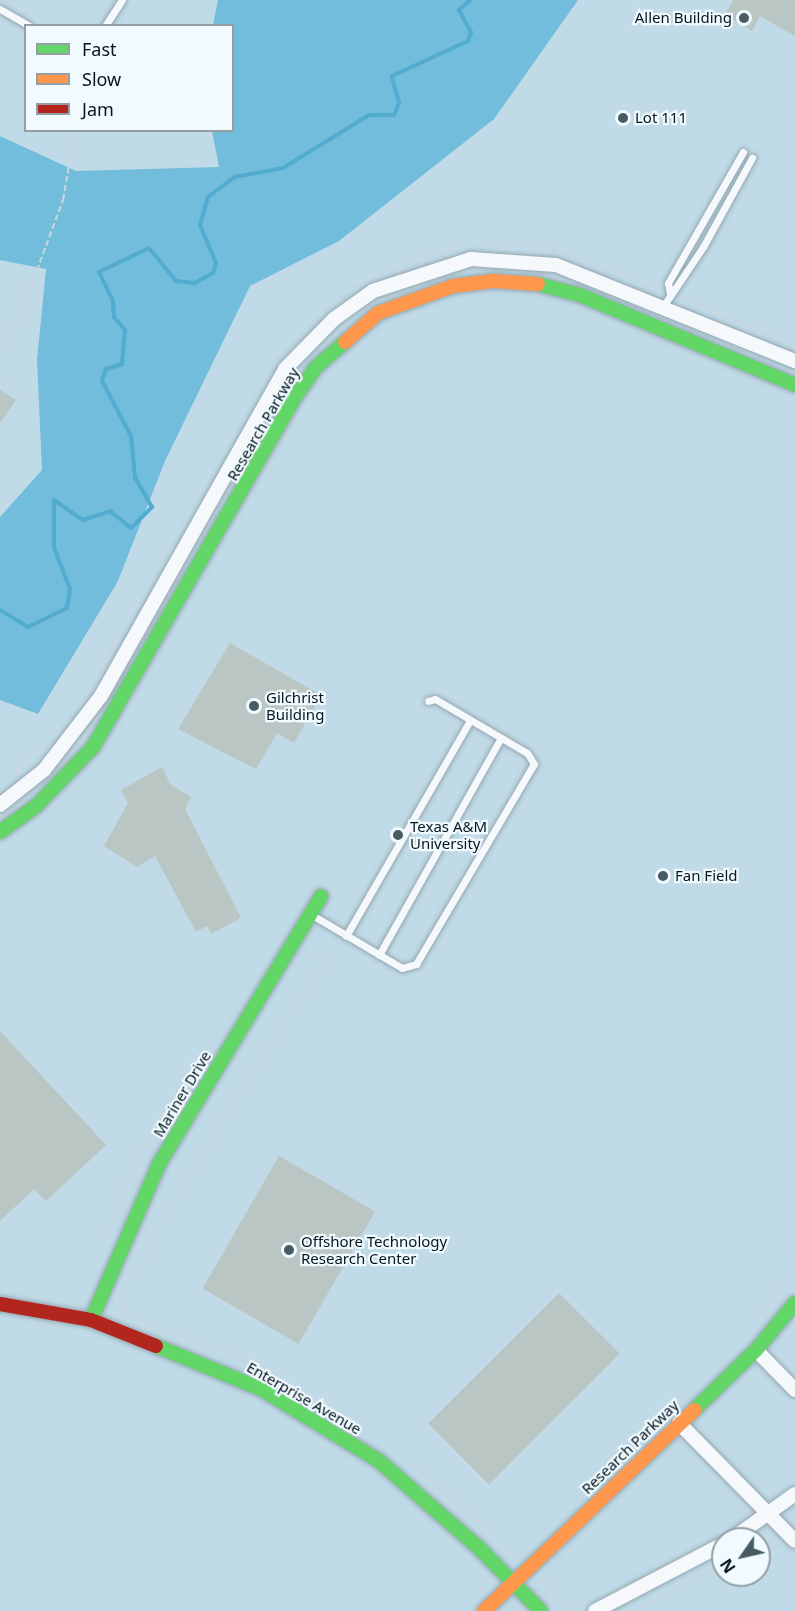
<!DOCTYPE html>
<style>
body{margin:0}
#map{position:relative;width:795px;height:1611px;overflow:hidden;background:#c0dae7;font-family:"Noto Sans",sans-serif}
div>[style]{position:absolute}
[style*='--x']{left:calc(var(--x)*1px);top:calc(var(--y)*1px);width:calc(var(--w)*1px);rotate:calc(var(--a)*1deg)}
.forest>*{inset:0;background:#72bddb}
.stream>*{height:4px;margin:-2px;padding:0 2px;transform-origin:2px;border-radius:2px;background:#51accf}
.building>*{inset:0;background:#bac6c4;transform-origin:0 0}
.path>*{height:2px;margin-top:-1px;transform-origin:0;background:repeating-linear-gradient(90deg,#ccd4d9 0 6px,transparent 0 9px)}
.roads{filter:drop-shadow(0 0 2px #94a8b2) drop-shadow(0 0 2px #94a8b2)}
.lane>*{height:7px;margin:-3.5px;padding:0 3.5px;transform-origin:3.5px;border-radius:3.5px;background:#f6f9fb}
.street>*{height:14px;margin:-7px;padding:0 7px;transform-origin:7px;border-radius:7px;background:#f6f9fb}
.fast>*{height:14px;margin:-7px;padding:0 7px;transform-origin:7px;border-radius:7px;background:#63d668}
.slow>*{height:14px;margin:-7px;padding:0 7px;transform-origin:7px;border-radius:7px;background:#ff974d}
.jam>*{height:14px;margin:-7px;padding:0 7px;transform-origin:7px;border-radius:7px;background:#b3261e}
.dots>*{width:16px;height:16px;translate:-50% -50%;box-sizing:border-box;border:3px solid #f1faff;border-radius:50%}
span{translate:-50% -50%;white-space:nowrap;text-align:center;line-height:1.15;-webkit-text-stroke:4.5px #f1faff;paint-order:stroke}
.poi-label{font-size:15px;color:#05161e}
.right{translate:-100% -50%;text-align:right}
.left{translate:0 -50%;text-align:left}
.street-label{font-size:15px;color:#05161e}
.legend{position:absolute;left:24px;top:24px;width:210px;height:108px;box-sizing:border-box;background:#f1faff;border:2px solid #939fa5;margin:0;padding:8px 10px;list-style:none;font-size:18px;color:#05161e}
.legend li{display:flex;align-items:center;gap:12px;height:30px}
.legend b{width:30px;border:2px solid #939fa5}
.north{position:absolute;left:711px;top:1527px;width:60px;height:60px;box-sizing:border-box;background:#f1faff;border:2px solid #939fa5;border-radius:50%;rotate:236deg;font-size:16px;font-weight:700;line-height:24px;text-align:center;color:#05161e}
.north::after{content:'';display:block;margin:auto;width:21px;height:27px;background:#465b64;clip-path:polygon(50% 0,100% 100%,50% 72%,0 100%)}
</style>
<div id="map">
<div class="forest">
<i style="clip-path:polygon(218px 0,578px 0,494px 119px,339px 241px,250px 286px,165px 461px,118px 581px,38px 714px,0 700px,0 517px,42px 470px,37px 360px,46px 269px,0 260px,0 136px,76px 171px,219px 167px,212px 131px,232px 130px,232px 26px,213px 25px)"></i>
</div>
<div class="stream">
<i style="--x:0;--y:610;--w:33;--a:31"></i>
<i style="--x:28;--y:627;--w:43;--a:-26"></i>
<i style="--x:67;--y:608;--w:19;--a:-81"></i>
<i style="--x:70;--y:589;--w:45;--a:-110.9"></i>
<i style="--x:54;--y:547;--w:47;--a:-90"></i>
<i style="--x:54;--y:500;--w:35;--a:35"></i>
<i style="--x:83;--y:520;--w:28;--a:-18"></i>
<i style="--x:110;--y:511;--w:27;--a:39"></i>
<i style="--x:131;--y:528;--w:30;--a:-45"></i>
<i style="--x:152;--y:507;--w:34;--a:-120"></i>
<i style="--x:135;--y:478;--w:42;--a:-95.4"></i>
<i style="--x:131;--y:436;--w:62;--a:-117.8"></i>
<i style="--x:102;--y:381;--w:13;--a:-72"></i>
<i style="--x:106;--y:369;--w:17;--a:-17"></i>
<i style="--x:122;--y:364;--w:34;--a:-85"></i>
<i style="--x:125;--y:330;--w:17;--a:-130"></i>
<i style="--x:114;--y:317;--w:16;--a:-94"></i>
<i style="--x:113;--y:301;--w:32;--a:-116"></i>
<i style="--x:99;--y:272;--w:55;--a:-25.6"></i>
<i style="--x:149;--y:248;--w:43;--a:50.7"></i>
<i style="--x:176;--y:281;--w:19;--a:6"></i>
<i style="--x:195;--y:283;--w:21;--a:-29"></i>
<i style="--x:213;--y:273;--w:10;--a:-73"></i>
<i style="--x:216;--y:263;--w:41;--a:-112.8"></i>
<i style="--x:200;--y:225;--w:29;--a:-74"></i>
<i style="--x:208;--y:197;--w:34;--a:-37"></i>
<i style="--x:235;--y:177;--w:49;--a:-10.6"></i>
<i style="--x:283;--y:168;--w:101;--a:-31.6"></i>
<i style="--x:369;--y:115;--w:25;--a:0"></i>
<i style="--x:394;--y:115;--w:13;--a:-67"></i>
<i style="--x:399;--y:103;--w:28;--a:-105"></i>
<i style="--x:392;--y:76;--w:84;--a:-24.7"></i>
<i style="--x:468;--y:41;--w:9;--a:-72"></i>
<i style="--x:471;--y:32;--w:25;--a:-119"></i>
<i style="--x:459;--y:10;--w:15;--a:-42"></i>
</div>
<div class="building">
<i style="clip-path:polygon(733px 0,795px 0,795px 36px,760px 16px,752px 31px,725px 15px)"></i>
<i style="clip-path:polygon(0 390px,16px 400px,0 423px)"></i>
<i style="clip-path:polygon(230px 643px,321px 695px,294px 743px,277px 733px,256px 769px,178px 729px)"></i>
<i style="clip-path:polygon(162px 767px,171px 785px,191px 797px,185px 809px,241px 918px,211px 934px,207px 926px,196px 932px,155px 856px,137px 867px,104px 846px,128px 803px,121px 790px)"></i>
<i style="clip-path:polygon(0 1031px,106px 1145px,46px 1201px,34px 1189px,0 1221px)"></i>
<i style="left:279px;top:1156px;width:111px;height:153px;rotate:30deg"></i>
<i style="left:559px;top:1293px;width:86px;height:185px;rotate:45deg"></i>
</div>
<div class="path">
<i style="--x:481;--y:245;--w:63;--a:0"></i>
<i style="--x:544;--y:245;--w:124;--a:20.3"></i>
<i style="--x:381;--y:273;--w:25;--a:-26"></i>
<i style="--x:404;--y:262;--w:59;--a:-14.7"></i>
<i style="--x:682;--y:297;--w:111;--a:23.3"></i>
<i style="--x:0;--y:348;--w:41;--a:-59"></i>
<i style="--x:21;--y:313;--w:121;--a:-69.6"></i>
<i style="--x:63;--y:200;--w:47;--a:-80.1"></i>
<i style="--x:71;--y:154;--w:25;--a:-104"></i>
<i style="--x:0;--y:383;--w:22;--a:34"></i>
<i style="--x:99;--y:670;--w:39;--a:-61"></i>
<i style="--x:15;--y:774;--w:42;--a:-45"></i>
<i style="--x:108;--y:1237;--w:52;--a:-74.4"></i>
<i style="--x:122;--y:1187;--w:112;--a:-60.4"></i>
<i style="--x:177;--y:1090;--w:20;--a:-41"></i>
<i style="--x:124;--y:1287;--w:29;--a:-49"></i>
<i style="--x:143;--y:1265;--w:56;--a:-66.7"></i>
<i style="--x:165;--y:1214;--w:82;--a:-56.5"></i>
<i style="--x:210;--y:1146;--w:35;--a:-66"></i>
<i style="--x:224;--y:1114;--w:179;--a:-56.1"></i>
<i style="--x:324;--y:965;--w:8;--a:-104"></i>
<i style="--x:322;--y:957;--w:16;--a:-169"></i>
<i style="--x:121;--y:1294;--w:14;--a:82"></i>
<i style="--x:123;--y:1308;--w:13;--a:48"></i>
<i style="--x:763;--y:1314;--w:60;--a:-57.9"></i>
<i style="--x:151;--y:1325;--w:90;--a:19.4"></i>
<i style="--x:236;--y:1355;--w:48;--a:28.7"></i>
<i style="--x:409;--y:1463;--w:59;--a:37.5"></i>
<i style="--x:456;--y:1499;--w:49;--a:45.8"></i>
<i style="--x:580;--y:1494;--w:95;--a:-43.7"></i>
<i style="--x:759;--y:1549;--w:17;--a:-17"></i>
<i style="--x:775;--y:1544;--w:7;--a:34"></i>
<i style="--x:507;--y:1551;--w:12;--a:20"></i>
<i style="--x:542;--y:1579;--w:44;--a:46.8"></i>
<i style="--x:480;--y:1591;--w:13;--a:-61"></i>
<i style="--x:631;--y:1611;--w:103;--a:-27.1"></i>
</div>
<div class="roads">
<div class="lane">
<i style="--x:0;--y:9;--w:34;--a:30"></i>
<i style="--x:105;--y:26;--w:31;--a:-57"></i>
<i style="--x:670;--y:293;--w:10;--a:-101"></i>
<i style="--x:668;--y:283;--w:151;--a:-60.2"></i>
<i style="--x:662;--y:308;--w:73;--a:-56.1"></i>
<i style="--x:703;--y:247;--w:102;--a:-61.2"></i>
<i style="--x:312;--y:915;--w:104;--a:30.5"></i>
<i style="--x:402;--y:968;--w:15;--a:-16"></i>
<i style="--x:416;--y:964;--w:232;--a:-59.5"></i>
<i style="--x:534;--y:764;--w:13;--a:-122"></i>
<i style="--x:527;--y:753;--w:107;--a:-149.6"></i>
<i style="--x:435;--y:699;--w:7;--a:164"></i>
<i style="--x:346;--y:936;--w:249;--a:-60.1"></i>
<i style="--x:379;--y:955;--w:249;--a:-60.7"></i>
</div>
<div class="street">
<i style="--x:0;--y:805;--w:56;--a:-38.5"></i>
<i style="--x:44;--y:770;--w:93;--a:-52.4"></i>
<i style="--x:101;--y:696;--w:375;--a:-60.6"></i>
<i style="--x:285;--y:369;--w:70;--a:-45.6"></i>
<i style="--x:334;--y:319;--w:48;--a:-35.7"></i>
<i style="--x:373;--y:291;--w:103;--a:-18.1"></i>
<i style="--x:471;--y:259;--w:85;--a:4"></i>
<i style="--x:556;--y:265;--w:258;--a:21.9"></i>
<i style="--x:756;--y:1350;--w:56;--a:45.7"></i>
<i style="--x:679;--y:1423;--w:165;--a:45.5"></i>
<i style="--x:732;--y:1539;--w:77;--a:-35.5"></i>
<i style="--x:595;--y:1611;--w:144;--a:-27.6"></i>
</div>
<div class="fast">
<i style="--x:538;--y:284;--w:43;--a:14.7"></i>
<i style="--x:580;--y:295;--w:233;--a:22.7"></i>
<i style="--x:0;--y:832;--w:44;--a:-35.8"></i>
<i style="--x:36;--y:806;--w:82;--a:-46"></i>
<i style="--x:93;--y:747;--w:401;--a:-60"></i>
<i style="--x:293;--y:400;--w:39;--a:-55"></i>
<i style="--x:315;--y:368;--w:40;--a:-41"></i>
<i style="--x:91;--y:1320;--w:170;--a:-66.4"></i>
<i style="--x:159;--y:1164;--w:313;--a:-58.8"></i>
<i style="--x:156;--y:1346;--w:113;--a:22.3"></i>
<i style="--x:261;--y:1389;--w:138;--a:31.4"></i>
<i style="--x:379;--y:1461;--w:133;--a:41"></i>
<i style="--x:479;--y:1548;--w:88;--a:45.5"></i>
<i style="--x:694;--y:1410;--w:86;--a:-44.1"></i>
<i style="--x:756;--y:1350;--w:61;--a:-50.3"></i>
</div>
<div class="slow">
<i style="--x:345;--y:342;--w:44;--a:-41.3"></i>
<i style="--x:378;--y:313;--w:80;--a:-19.8"></i>
<i style="--x:453;--y:286;--w:40;--a:-7.1"></i>
<i style="--x:493;--y:281;--w:45;--a:3.8"></i>
<i style="--x:484;--y:1611;--w:291;--a:-43.7"></i>
</div>
<div class="jam">
<i style="--x:0;--y:1304;--w:92;--a:10"></i>
<i style="--x:91;--y:1320;--w:70;--a:21.8"></i>
</div>
</div>
<div class="dots">
<i style="left:744px;top:18px;background:#465b64"></i>
<i style="left:623px;top:118px;background:#465b64"></i>
<i style="left:254px;top:706px;background:#465b64"></i>
<i style="left:398px;top:835px;background:#465b64"></i>
<i style="left:663px;top:876px;background:#465b64"></i>
<i style="left:289px;top:1250px;background:#465b64"></i>
</div>
<div class="poi-label">
<span class="right" style="left:732px;top:18px">Allen Building</span>
<span class="left" style="left:635px;top:118px">Lot 111</span>
<span class="left" style="left:266px;top:706px">Gilchrist<br>Building</span>
<span class="left" style="left:410px;top:835px">Texas A&amp;M<br>University</span>
<span class="left" style="left:675px;top:876px">Fan Field</span>
<span class="left" style="left:301px;top:1250px">Offshore Technology<br>Research Center</span>
</div>
<div class="street-label">
<span style="left:263px;top:424px;rotate:-60deg">Research Parkway</span>
<span style="left:182px;top:1094px;rotate:-59deg">Mariner Drive</span>
<span style="left:304px;top:1398px;rotate:30deg">Enterprise Avenue</span>
<span style="left:630px;top:1447px;rotate:-44deg">Research Parkway</span>
</div>
<ul class="legend">
<li><b style="height:8px;background:#63d668"></b>Fast</li>
<li><b style="height:8px;background:#ff974d"></b>Slow</li>
<li><b style="height:8px;background:#b3261e"></b>Jam</li>
</ul>
<div class="north">N</div>
</div>
